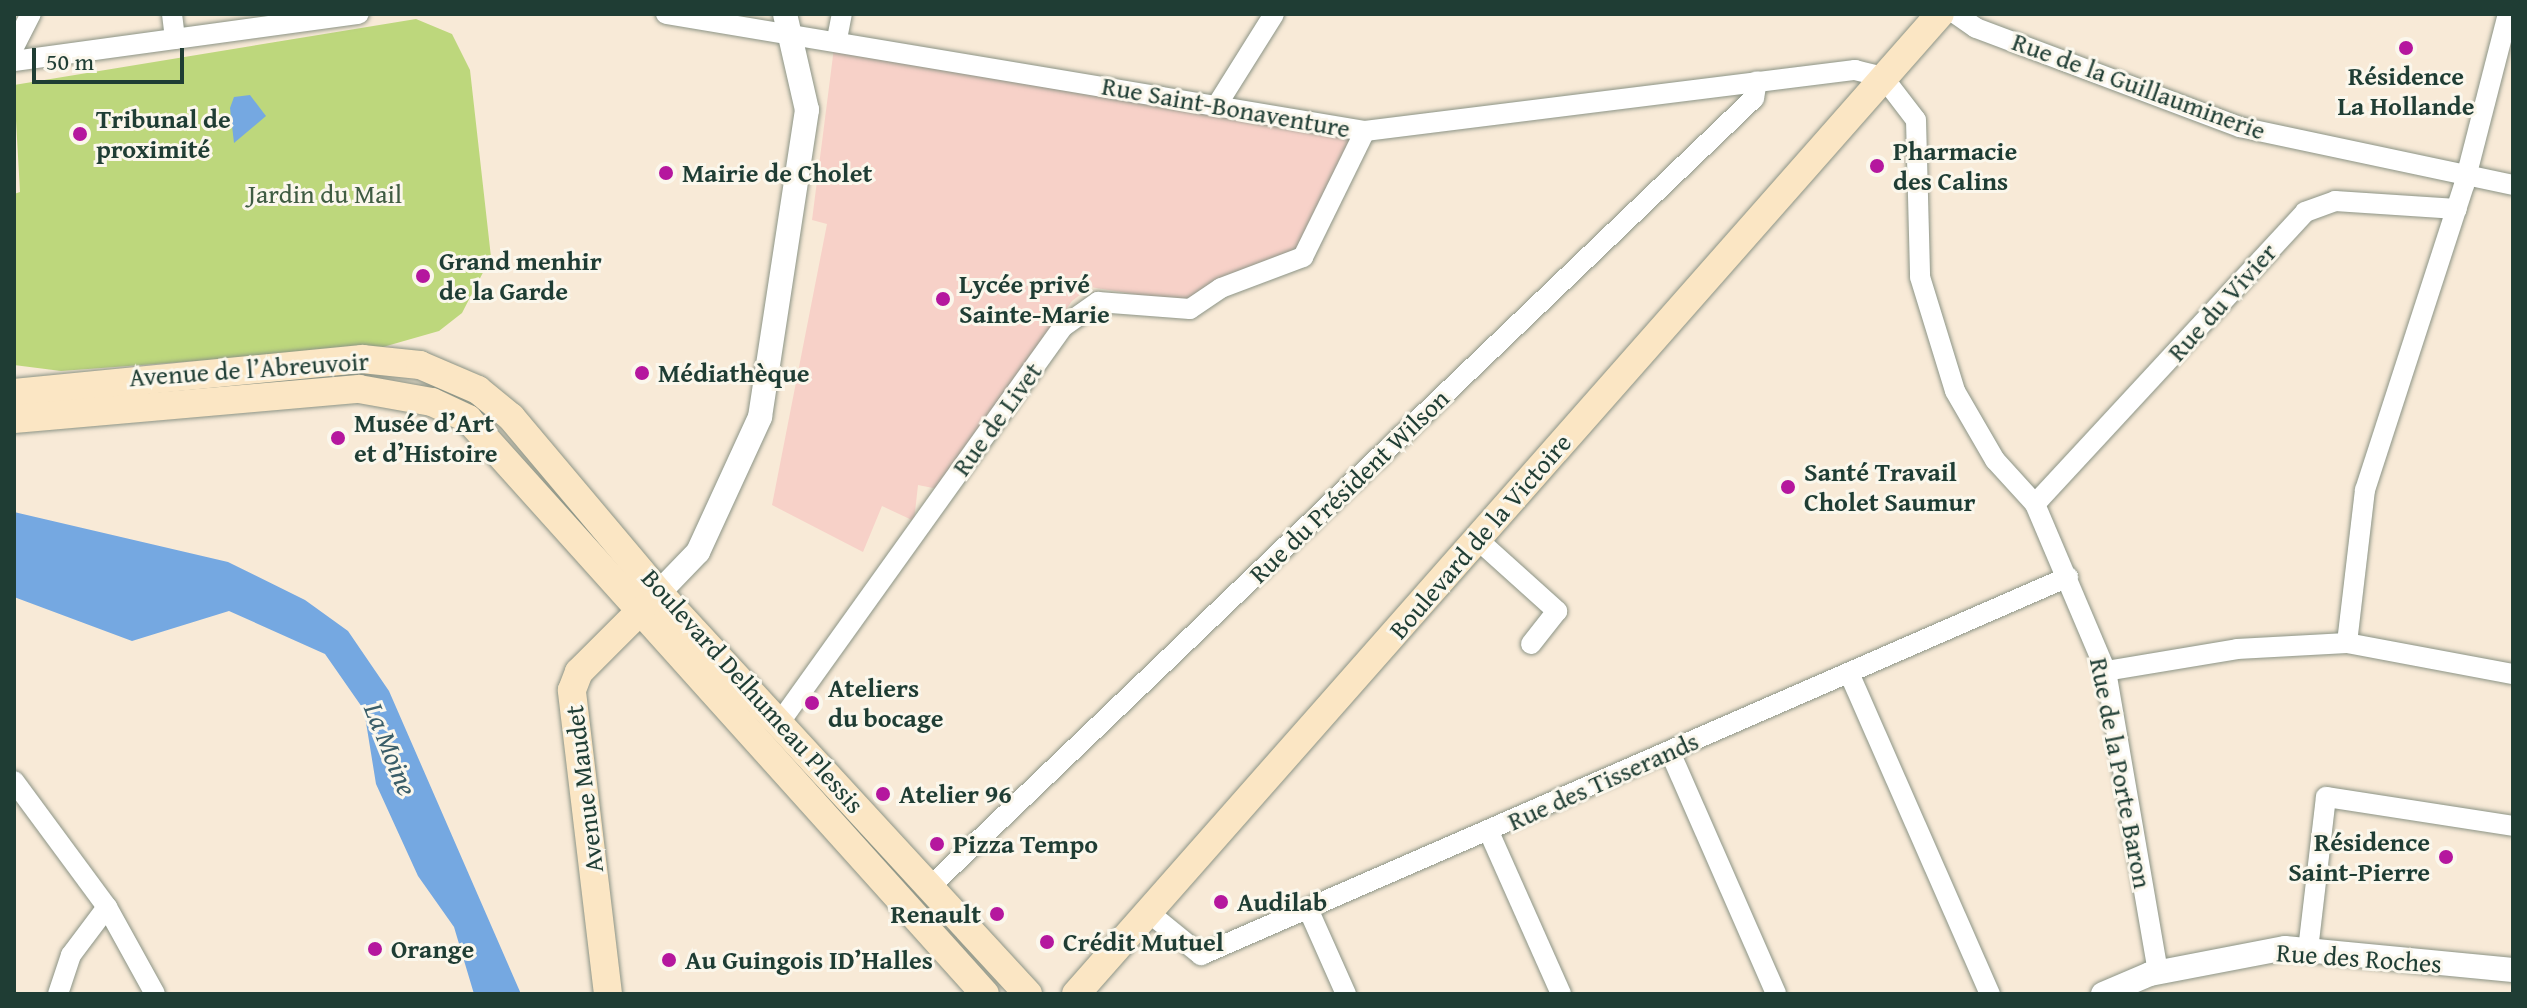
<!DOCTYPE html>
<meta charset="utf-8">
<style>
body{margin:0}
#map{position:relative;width:2527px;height:1008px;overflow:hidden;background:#f8ead7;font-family:"Gentium Book Plus",serif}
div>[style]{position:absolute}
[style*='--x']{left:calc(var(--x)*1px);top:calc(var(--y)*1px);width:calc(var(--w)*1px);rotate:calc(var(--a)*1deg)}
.built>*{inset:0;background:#f7d1c8}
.green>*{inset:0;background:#bdd77c}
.water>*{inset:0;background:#75a8e1}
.roads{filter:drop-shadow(0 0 2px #8c9486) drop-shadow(0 0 2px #8c9486)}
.minor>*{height:20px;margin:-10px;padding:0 10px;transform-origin:10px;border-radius:10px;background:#fff}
.tertiary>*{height:24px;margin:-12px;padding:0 12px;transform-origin:12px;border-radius:12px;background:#fff}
.secondary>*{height:28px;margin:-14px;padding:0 14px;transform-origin:14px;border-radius:14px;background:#fbe6c4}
.dots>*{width:22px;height:22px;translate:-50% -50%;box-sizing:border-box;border:4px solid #fbf7ec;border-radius:50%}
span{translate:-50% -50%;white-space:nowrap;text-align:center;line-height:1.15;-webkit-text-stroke:6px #fbf7ec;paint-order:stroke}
.poi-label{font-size:26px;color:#1f3d34;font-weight:700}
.left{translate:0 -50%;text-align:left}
.right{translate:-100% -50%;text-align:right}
.street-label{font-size:26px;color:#1f3d34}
.park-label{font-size:26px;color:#3f5c42}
.water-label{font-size:28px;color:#395d68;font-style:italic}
.frame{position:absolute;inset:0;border:16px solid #1f3d34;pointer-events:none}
.scale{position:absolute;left:32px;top:48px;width:152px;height:36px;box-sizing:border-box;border:4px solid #1f3d34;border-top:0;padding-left:10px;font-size:24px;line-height:28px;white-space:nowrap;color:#1f3d34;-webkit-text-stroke:6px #fbf7ec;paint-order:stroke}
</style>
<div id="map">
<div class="built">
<i style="clip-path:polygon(834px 48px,1347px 137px,1350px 141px,1309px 245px,1190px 303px,1090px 287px,1072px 301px,938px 489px,918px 485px,914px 521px,882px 506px,863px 552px,772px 505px,827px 224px,812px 220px)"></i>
</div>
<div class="green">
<i style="clip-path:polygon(416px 19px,452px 34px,470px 70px,491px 257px,462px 313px,439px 331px,383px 347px,61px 371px,14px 365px,14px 194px,20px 192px,14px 85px)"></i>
</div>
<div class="water">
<i style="clip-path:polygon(250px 95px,266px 116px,234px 143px,230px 108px,234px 97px)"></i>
<i style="clip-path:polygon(14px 512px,228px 562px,305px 600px,348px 631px,389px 691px,521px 994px,474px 994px,454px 927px,418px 876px,376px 784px,364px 710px,325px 654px,229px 611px,132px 641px,14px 597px)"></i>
</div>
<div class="roads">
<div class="minor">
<i style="--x:172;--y:14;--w:25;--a:83"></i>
<i style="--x:666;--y:14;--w:709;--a:9.5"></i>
<i style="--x:1365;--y:131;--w:494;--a:-7.1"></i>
<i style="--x:1855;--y:70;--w:29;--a:14"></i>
<i style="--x:1883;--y:77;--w:54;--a:52.5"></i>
<i style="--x:1916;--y:120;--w:157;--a:88.5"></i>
<i style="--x:1920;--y:277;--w:119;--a:72.9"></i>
<i style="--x:1955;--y:391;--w:80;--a:59.9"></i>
<i style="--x:1995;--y:460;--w:59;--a:47.7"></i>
<i style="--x:2035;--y:504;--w:181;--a:67"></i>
<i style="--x:2106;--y:671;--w:305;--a:80.2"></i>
<i style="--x:1956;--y:14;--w:24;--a:35"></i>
<i style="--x:1976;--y:28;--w:282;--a:20.6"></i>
<i style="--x:2240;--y:127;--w:279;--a:12"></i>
<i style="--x:837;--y:39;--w:25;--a:-79"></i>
<i style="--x:14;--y:47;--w:37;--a:-63"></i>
<i style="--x:14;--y:61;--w:348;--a:-7.8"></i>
<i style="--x:1217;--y:105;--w:107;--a:-57.9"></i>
<i style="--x:2035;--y:504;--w:398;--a:-47.2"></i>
<i style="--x:2305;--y:212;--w:32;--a:-20"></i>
<i style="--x:2335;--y:201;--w:122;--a:3.8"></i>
<i style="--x:1477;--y:539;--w:108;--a:42"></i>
<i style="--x:1557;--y:611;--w:42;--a:128.2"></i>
<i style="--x:2347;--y:643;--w:154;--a:-83.3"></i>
<i style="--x:2365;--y:490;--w:321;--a:-72"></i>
<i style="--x:2464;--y:185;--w:177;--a:-75.6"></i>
<i style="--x:2106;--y:671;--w:133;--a:-9.5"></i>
<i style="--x:2237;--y:649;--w:110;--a:-3.1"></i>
<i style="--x:2347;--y:643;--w:169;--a:10.6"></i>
<i style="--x:1849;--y:673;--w:351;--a:66.3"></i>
<i style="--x:780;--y:722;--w:487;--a:-54.4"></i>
<i style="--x:1064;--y:326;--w:42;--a:-35.2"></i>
<i style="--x:1098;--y:302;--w:92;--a:4.4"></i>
<i style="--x:1190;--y:309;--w:37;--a:-34"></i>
<i style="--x:1221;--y:288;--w:88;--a:-20.7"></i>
<i style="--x:1303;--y:257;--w:140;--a:-63.8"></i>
<i style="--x:1670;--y:752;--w:264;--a:66.3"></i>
<i style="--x:14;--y:781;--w:157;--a:53.6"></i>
<i style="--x:107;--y:907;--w:99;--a:61.1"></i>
<i style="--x:1489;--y:832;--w:177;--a:66"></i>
<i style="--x:932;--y:885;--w:1138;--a:-43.75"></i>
<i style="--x:1754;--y:98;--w:17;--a:-80"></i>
<i style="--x:1147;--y:911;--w:70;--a:39.2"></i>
<i style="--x:1201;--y:955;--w:946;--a:-23.56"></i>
<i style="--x:1309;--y:911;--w:91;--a:66"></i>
<i style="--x:2308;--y:950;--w:154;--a:-83.3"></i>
<i style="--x:2326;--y:797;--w:189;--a:8.8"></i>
<i style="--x:58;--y:994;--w:41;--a:-71.6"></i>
<i style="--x:71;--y:955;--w:60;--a:-53.1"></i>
</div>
<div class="tertiary">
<i style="--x:646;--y:606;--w:75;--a:-46.1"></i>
<i style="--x:698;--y:552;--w:149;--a:-65.3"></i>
<i style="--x:760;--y:417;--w:311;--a:-81.3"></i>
<i style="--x:807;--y:110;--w:98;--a:-102.9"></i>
<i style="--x:2103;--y:994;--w:51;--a:-23.1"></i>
<i style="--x:2150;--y:974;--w:137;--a:-10.9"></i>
<i style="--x:2285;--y:948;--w:229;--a:5.5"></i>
</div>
<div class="secondary">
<i style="--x:14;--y:393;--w:350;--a:-5.6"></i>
<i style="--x:362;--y:359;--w:58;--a:5.9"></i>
<i style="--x:420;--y:365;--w:63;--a:23.3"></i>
<i style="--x:478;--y:390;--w:43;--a:39.3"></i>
<i style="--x:511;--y:417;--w:230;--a:49.9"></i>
<i style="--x:659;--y:593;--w:545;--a:47.38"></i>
<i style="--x:14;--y:419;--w:346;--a:-5"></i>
<i style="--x:359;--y:389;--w:74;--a:10.1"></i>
<i style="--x:432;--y:402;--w:40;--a:25"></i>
<i style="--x:468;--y:419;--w:773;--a:48.04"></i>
<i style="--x:608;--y:994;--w:306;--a:-96.8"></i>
<i style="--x:572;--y:690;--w:19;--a:-69"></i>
<i style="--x:579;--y:672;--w:88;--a:-45"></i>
<i style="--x:1076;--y:994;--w:1306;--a:-48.6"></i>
</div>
</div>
<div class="dots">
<i style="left:2406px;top:48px;background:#b5179e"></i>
<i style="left:80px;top:134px;background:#b5179e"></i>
<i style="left:1877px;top:166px;background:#b5179e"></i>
<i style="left:666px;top:173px;background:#b5179e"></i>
<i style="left:423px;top:276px;background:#b5179e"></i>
<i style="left:943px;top:299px;background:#b5179e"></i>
<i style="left:642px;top:373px;background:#b5179e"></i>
<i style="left:338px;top:438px;background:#b5179e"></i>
<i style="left:1788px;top:487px;background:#b5179e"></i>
<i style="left:812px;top:703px;background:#b5179e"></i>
<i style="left:883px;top:794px;background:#b5179e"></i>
<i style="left:937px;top:844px;background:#b5179e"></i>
<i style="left:2446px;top:857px;background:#b5179e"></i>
<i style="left:1221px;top:902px;background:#b5179e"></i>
<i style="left:997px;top:914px;background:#b5179e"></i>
<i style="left:1047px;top:942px;background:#b5179e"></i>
<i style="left:375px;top:949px;background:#b5179e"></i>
<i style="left:669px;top:960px;background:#b5179e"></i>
</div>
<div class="poi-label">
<span style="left:2406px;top:91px">Résidence<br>La Hollande</span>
<span class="left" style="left:96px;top:134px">Tribunal de<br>proximité</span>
<span class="left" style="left:1893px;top:166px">Pharmacie<br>des Calins</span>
<span class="left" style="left:682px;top:173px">Mairie de Cholet</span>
<span class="left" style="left:439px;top:276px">Grand menhir<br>de la Garde</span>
<span class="left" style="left:959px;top:299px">Lycée privé<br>Sainte-Marie</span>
<span class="left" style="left:658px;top:373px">Médiathèque</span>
<span class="left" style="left:354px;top:438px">Musée d’Art<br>et d’Histoire</span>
<span class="left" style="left:1804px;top:487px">Santé Travail<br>Cholet Saumur</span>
<span class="left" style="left:828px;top:703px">Ateliers<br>du bocage</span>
<span class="left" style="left:899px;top:794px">Atelier 96</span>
<span class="right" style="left:2430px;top:857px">Résidence<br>Saint-Pierre</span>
<span class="left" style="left:953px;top:844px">Pizza Tempo</span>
<span class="left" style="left:1237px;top:902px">Audilab</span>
<span class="right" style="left:981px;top:914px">Renault</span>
<span class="left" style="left:1063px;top:942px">Crédit Mutuel</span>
<span class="left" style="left:391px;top:949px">Orange</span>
<span class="left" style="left:685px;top:960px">Au Guingois ID’Halles</span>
</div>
<div class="street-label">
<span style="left:2139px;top:86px;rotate:20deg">Rue de la Guillauminerie</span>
<span style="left:1226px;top:107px;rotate:10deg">Rue Saint-Bonaventure</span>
<span style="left:2222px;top:302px;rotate:-48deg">Rue du Vivier</span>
<span style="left:249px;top:369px;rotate:-4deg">Avenue de l’Abreuvoir</span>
<span style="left:997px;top:419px;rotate:-54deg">Rue de Livet</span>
<span style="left:1349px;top:486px;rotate:-44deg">Rue du Président Wilson</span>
<span style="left:1480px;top:536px;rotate:-49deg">Boulevard de la Victoire</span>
<span style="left:753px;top:691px;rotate:48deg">Boulevard Delhumeau Plessis</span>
<span style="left:2121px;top:773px;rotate:79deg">Rue de la Porte Baron</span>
<span style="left:1603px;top:781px;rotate:-24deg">Rue des Tisserands</span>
<span style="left:584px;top:789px;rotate:-97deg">Avenue Maudet</span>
<span style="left:2359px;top:958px;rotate:4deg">Rue des Roches</span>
</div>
<div class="park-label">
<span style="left:325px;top:194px">Jardin du Mail</span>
</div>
<div class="water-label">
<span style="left:391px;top:749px;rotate:68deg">La Moine</span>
</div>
<div class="frame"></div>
<div class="scale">50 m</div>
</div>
